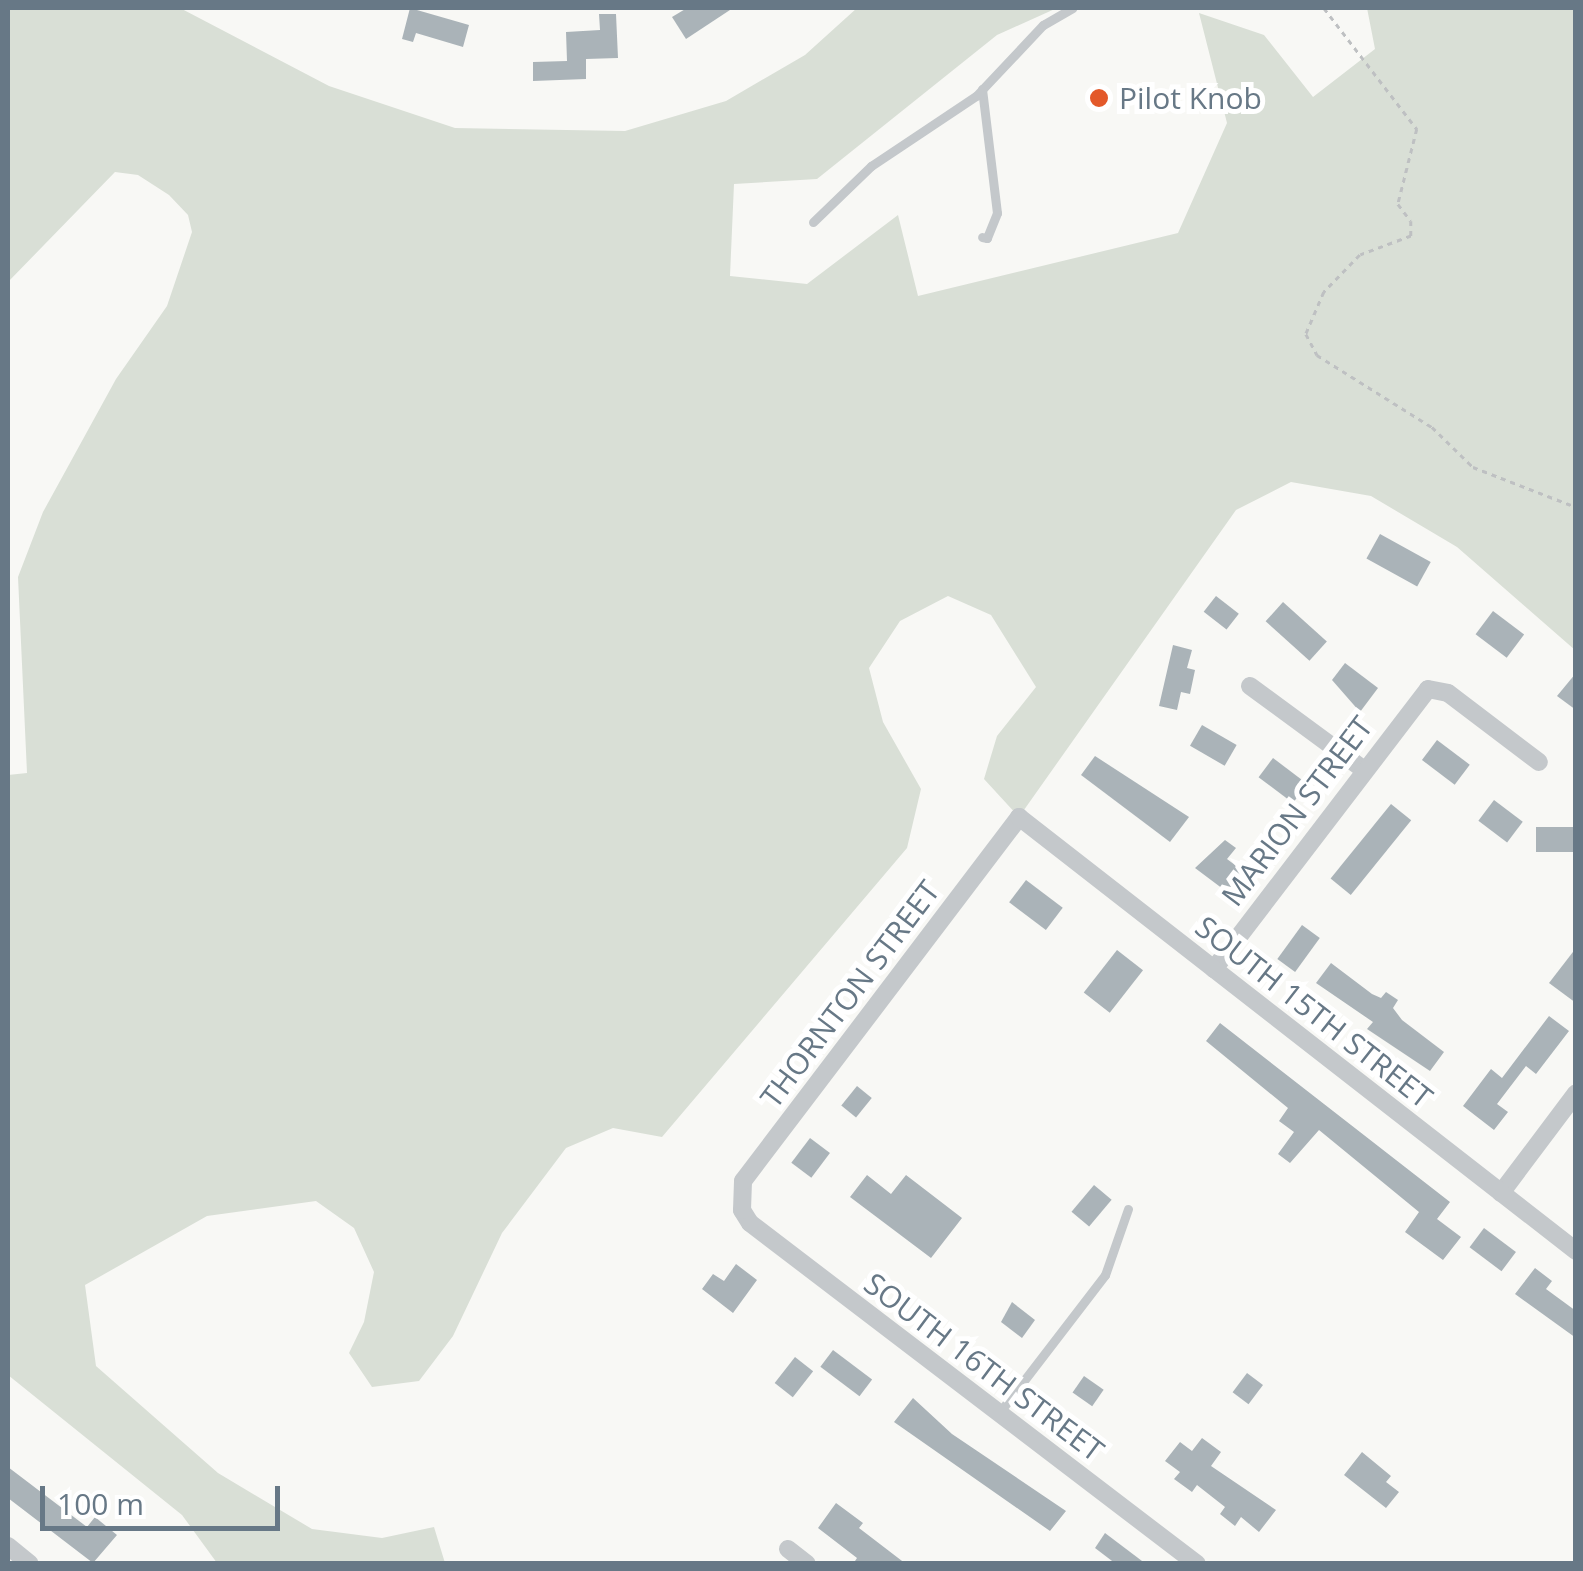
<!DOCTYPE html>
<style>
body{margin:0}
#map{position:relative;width:1583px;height:1571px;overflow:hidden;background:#f8f8f5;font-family:"Open Sans",sans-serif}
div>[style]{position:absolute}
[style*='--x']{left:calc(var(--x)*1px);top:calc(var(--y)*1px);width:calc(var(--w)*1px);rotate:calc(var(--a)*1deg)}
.green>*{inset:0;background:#d9dfd6}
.building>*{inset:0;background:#aab3b8;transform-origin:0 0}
.path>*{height:2.5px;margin-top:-1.25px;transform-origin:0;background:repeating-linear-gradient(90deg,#bec0c2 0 5px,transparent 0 10px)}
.service>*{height:9px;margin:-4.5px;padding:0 4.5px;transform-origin:4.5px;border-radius:4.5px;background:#c4c8cb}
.minor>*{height:18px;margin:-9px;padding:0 9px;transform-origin:9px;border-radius:9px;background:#c4c8cb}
.dots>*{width:28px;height:28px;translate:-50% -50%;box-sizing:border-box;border:5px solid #fff;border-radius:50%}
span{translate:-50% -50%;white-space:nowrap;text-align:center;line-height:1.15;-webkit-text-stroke:10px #fff;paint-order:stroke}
.poi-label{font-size:30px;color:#677886}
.left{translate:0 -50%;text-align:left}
.street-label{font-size:30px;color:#677886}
.frame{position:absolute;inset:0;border:10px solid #677886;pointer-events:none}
.scale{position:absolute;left:40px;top:1486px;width:240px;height:45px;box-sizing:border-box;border:5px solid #677886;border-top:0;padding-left:12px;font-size:30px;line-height:35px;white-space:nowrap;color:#677886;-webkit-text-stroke:8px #fff;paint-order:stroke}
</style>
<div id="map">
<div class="green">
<i style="clip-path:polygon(8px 8px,180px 8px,329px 86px,455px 128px,625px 131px,726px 101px,805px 55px,857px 8px,1057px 8px,997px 35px,817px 179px,734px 184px,730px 276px,807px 284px,898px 215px,918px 296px,1178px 233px,1227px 123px,1199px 13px,1264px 35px,1313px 97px,1375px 49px,1367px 8px,1575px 8px,1575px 650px,1457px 547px,1371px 496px,1291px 482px,1236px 510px,1019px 817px,984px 779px,997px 736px,1036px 687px,991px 615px,948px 596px,900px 621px,869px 668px,883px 722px,921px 789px,907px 848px,662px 1137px,613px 1128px,566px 1148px,502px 1233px,453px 1336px,419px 1381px,372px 1387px,349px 1353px,364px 1322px,374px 1272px,354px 1228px,316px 1201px,207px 1216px,85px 1285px,96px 1366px,218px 1473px,312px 1529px,382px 1538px,434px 1527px,445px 1563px,217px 1563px,182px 1515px,8px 1375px,8px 775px,27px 773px,18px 577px,43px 512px,116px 379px,167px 306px,192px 232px,188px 215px,169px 195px,138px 175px,115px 172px,8px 282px)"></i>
</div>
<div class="building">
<i style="clip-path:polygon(410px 8px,469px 25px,463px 47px,416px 33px,413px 42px,402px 39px)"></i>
<i style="clip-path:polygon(687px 8px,733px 8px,686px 39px,672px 17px)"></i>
<i style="clip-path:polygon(599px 14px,616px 14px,618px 58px,586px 59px,586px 79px,533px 81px,533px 62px,567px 61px,566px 32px,600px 30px)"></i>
<i style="left:1380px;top:534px;width:58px;height:28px;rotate:29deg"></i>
<i style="left:1216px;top:596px;width:29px;height:20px;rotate:38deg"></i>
<i style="left:1283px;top:602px;width:59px;height:26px;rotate:42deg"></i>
<i style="left:1493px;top:611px;width:39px;height:29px;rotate:37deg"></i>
<i style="clip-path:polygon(1173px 645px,1192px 650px,1187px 668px,1195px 670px,1190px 694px,1181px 692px,1177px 710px,1159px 706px)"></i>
<i style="clip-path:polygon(1345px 663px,1378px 688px,1360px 712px,1332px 680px)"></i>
<i style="clip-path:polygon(1576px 673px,1576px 710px,1557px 696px)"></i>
<i style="left:1202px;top:725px;width:40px;height:24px;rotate:30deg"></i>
<i style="left:1437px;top:740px;width:41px;height:25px;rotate:37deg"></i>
<i style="clip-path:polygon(1095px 756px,1189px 817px,1170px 842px,1081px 775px)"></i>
<i style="left:1273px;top:758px;width:43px;height:24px;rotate:37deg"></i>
<i style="left:1494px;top:800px;width:36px;height:26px;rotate:37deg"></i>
<i style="left:1391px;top:804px;width:26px;height:96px;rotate:39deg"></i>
<i style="left:1576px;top:827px;width:25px;height:40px;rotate:90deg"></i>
<i style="clip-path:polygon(1225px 840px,1236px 848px,1227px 859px,1243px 871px,1227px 892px,1195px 868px)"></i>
<i style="left:1026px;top:880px;width:46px;height:28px;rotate:37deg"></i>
<i style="left:1302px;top:925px;width:22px;height:42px;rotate:36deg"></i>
<i style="clip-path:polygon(1576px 948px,1576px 1003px,1549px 983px)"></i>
<i style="left:1117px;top:950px;width:33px;height:54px;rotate:38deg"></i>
<i style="clip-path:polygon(1331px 963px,1372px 994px,1381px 998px,1386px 992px,1398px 1000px,1393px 1008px,1402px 1020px,1444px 1052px,1430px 1071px,1367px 1029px,1373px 1022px,1316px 983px)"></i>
<i style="clip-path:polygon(1549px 1016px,1569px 1031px,1536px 1074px,1526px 1066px,1497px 1104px,1508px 1112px,1494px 1130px,1463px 1106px,1491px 1069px,1502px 1078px)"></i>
<i style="clip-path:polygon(1220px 1023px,1450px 1202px,1437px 1219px,1461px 1237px,1443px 1260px,1405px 1232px,1419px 1212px,1319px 1130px,1290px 1163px,1278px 1154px,1294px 1132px,1279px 1121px,1288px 1108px,1206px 1041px)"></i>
<i style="left:857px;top:1086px;width:19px;height:25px;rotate:39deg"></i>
<i style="left:810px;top:1138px;width:25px;height:31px;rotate:37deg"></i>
<i style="clip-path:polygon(867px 1175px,891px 1194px,906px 1175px,962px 1218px,931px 1258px,850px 1197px)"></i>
<i style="left:1094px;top:1185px;width:23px;height:35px;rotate:40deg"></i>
<i style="left:1484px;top:1228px;width:40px;height:24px;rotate:37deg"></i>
<i style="clip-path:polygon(736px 1264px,757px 1280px,733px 1313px,702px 1289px,713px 1274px,724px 1281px)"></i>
<i style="clip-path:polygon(1535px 1268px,1552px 1281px,1546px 1289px,1576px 1311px,1576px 1338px,1515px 1294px)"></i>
<i style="clip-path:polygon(1012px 1302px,1035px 1320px,1022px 1338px,1001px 1322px)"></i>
<i style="left:833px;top:1350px;width:49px;height:21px;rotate:37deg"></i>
<i style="left:795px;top:1357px;width:23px;height:33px;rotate:38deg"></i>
<i style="left:1247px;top:1373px;width:20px;height:24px;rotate:37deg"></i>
<i style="left:1084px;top:1376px;width:24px;height:20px;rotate:35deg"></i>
<i style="clip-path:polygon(913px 1398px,952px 1434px,1066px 1511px,1050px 1531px,894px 1422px)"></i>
<i style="clip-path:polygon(1202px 1438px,1221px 1452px,1211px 1466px,1276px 1510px,1259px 1532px,1241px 1517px,1235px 1526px,1220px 1514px,1225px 1507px,1197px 1485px,1192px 1492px,1174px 1479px,1180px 1472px,1165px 1461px,1180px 1442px,1192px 1451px)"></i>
<i style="clip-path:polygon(1362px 1452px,1391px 1476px,1386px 1482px,1399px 1492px,1386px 1508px,1344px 1475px)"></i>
<i style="clip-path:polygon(8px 1467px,87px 1527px,95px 1517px,117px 1535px,93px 1563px,8px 1498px)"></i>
<i style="clip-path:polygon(836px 1503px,863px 1523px,859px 1528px,906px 1564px,853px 1564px,857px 1558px,818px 1528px)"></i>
<i style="clip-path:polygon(1105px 1533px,1146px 1564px,1116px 1564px,1095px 1548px)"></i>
</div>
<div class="path">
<i style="--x:1324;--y:8;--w:153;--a:52.5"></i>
<i style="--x:1417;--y:129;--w:77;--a:104.2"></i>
<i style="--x:1398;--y:204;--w:21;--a:53"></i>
<i style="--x:1411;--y:221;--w:15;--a:90"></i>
<i style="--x:1411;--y:236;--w:54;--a:159.6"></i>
<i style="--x:1360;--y:255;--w:52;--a:134.2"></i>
<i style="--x:1324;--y:292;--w:46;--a:113.2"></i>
<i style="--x:1306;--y:334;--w:24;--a:62"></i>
<i style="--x:1317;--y:355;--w:136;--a:32.1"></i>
<i style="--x:1432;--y:427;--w:57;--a:44.3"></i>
<i style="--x:1473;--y:467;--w:110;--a:21.2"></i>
</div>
<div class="service">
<i style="--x:982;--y:89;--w:125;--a:83.1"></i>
<i style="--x:997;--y:213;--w:27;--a:112"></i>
<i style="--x:987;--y:238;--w:5;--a:-169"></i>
<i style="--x:813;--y:222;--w:81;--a:-44"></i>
<i style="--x:871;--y:166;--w:126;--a:-33.7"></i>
<i style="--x:976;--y:96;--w:98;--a:-46.7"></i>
<i style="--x:1043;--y:25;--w:34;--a:-30"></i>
<i style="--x:999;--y:1413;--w:174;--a:-52.5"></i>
<i style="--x:1105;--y:1275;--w:70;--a:-70.8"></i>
</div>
<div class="minor">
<i style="--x:1250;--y:686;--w:140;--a:36.3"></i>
<i style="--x:1214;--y:969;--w:352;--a:-52.6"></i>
<i style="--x:1428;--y:689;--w:20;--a:11"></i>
<i style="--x:1448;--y:693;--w:114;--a:37.2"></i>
<i style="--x:1501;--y:1193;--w:125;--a:-53.1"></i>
<i style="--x:8;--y:1546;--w:28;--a:39"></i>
<i style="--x:788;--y:1549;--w:24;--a:38"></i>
<i style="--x:1197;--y:1564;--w:562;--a:-142.66"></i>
<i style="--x:750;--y:1223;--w:15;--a:-122"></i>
<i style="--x:742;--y:1210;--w:29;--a:-88"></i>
<i style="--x:743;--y:1181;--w:457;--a:-52.8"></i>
<i style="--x:1019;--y:817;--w:706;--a:37.92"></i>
</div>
<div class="dots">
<i style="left:1099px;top:98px;background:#e3592a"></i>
</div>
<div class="poi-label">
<span class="left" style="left:1119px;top:98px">Pilot Knob</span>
</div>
<div class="street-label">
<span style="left:1297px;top:811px;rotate:-53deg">MARION STREET</span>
<span style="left:850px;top:994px;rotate:-53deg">THORNTON STREET</span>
<span style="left:1314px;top:1012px;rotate:38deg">SOUTH 15TH STREET</span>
<span style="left:984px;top:1367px;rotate:37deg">SOUTH 16TH STREET</span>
</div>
<div class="frame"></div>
<div class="scale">100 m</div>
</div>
